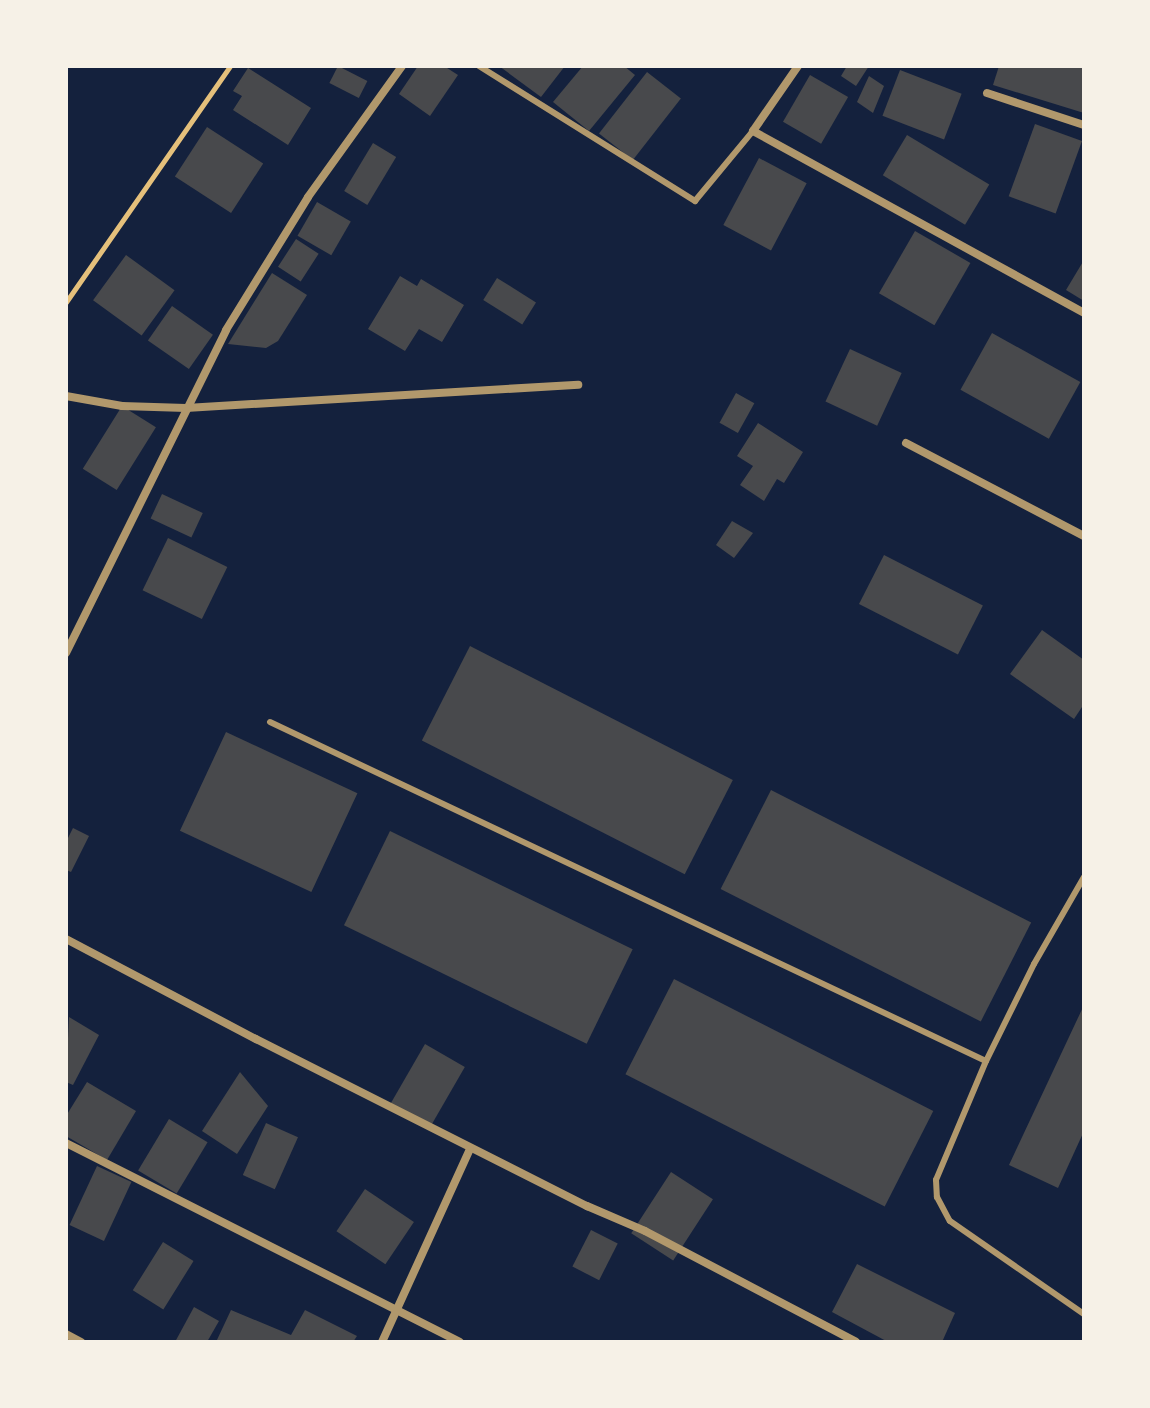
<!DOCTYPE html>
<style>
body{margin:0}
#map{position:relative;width:1150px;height:1408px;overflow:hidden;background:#14213d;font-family:"Archivo Narrow",sans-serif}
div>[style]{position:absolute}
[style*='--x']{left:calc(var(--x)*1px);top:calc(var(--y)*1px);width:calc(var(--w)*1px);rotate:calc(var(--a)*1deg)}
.building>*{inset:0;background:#48494c;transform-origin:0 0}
.path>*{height:5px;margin:-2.5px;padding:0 2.5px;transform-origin:2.5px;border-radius:2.5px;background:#e5c07b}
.service>*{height:6px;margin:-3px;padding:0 3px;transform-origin:3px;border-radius:3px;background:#b1986c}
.minor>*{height:8px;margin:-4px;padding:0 4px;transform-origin:4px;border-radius:4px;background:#b1986c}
span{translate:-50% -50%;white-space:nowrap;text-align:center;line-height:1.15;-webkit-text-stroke:8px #f6f1e7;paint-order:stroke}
.frame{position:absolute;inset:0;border:68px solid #f6f1e7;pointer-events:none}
</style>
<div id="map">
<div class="building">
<i style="left:338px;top:66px;width:33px;height:19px;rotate:27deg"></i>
<i style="clip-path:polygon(418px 66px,444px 66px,458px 75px,430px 116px,399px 94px)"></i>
<i style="clip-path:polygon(499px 66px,565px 66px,541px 97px)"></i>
<i style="clip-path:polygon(583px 66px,624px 66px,635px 75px,589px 131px,553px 102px)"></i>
<i style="clip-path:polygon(847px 66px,869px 66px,856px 86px,841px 76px)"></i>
<i style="clip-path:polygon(999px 66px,1084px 66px,1084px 113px,993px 85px)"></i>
<i style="clip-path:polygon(248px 68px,311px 108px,288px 145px,233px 110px,242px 96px,233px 91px)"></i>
<i style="left:900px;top:70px;width:66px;height:49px;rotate:21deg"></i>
<i style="left:647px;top:72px;width:43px;height:78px;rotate:38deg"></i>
<i style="left:810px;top:75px;width:44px;height:54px;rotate:30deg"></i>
<i style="clip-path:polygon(869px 76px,884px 86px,873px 113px,857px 102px)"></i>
<i style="left:1035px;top:124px;width:50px;height:77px;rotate:20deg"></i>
<i style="left:207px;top:127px;width:67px;height:59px;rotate:33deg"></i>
<i style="left:907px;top:135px;width:96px;height:47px;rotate:31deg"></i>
<i style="left:373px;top:143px;width:27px;height:56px;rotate:31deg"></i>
<i style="left:759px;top:158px;width:54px;height:76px;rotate:28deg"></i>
<i style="left:317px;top:202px;width:39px;height:39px;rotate:30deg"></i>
<i style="left:915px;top:231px;width:64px;height:72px;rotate:30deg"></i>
<i style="left:296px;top:239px;width:27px;height:33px;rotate:33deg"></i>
<i style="left:126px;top:255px;width:60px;height:56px;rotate:36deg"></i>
<i style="clip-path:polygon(1084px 260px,1084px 301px,1066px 290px)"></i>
<i style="clip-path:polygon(272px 273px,307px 295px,278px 341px,266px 348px,228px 344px)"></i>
<i style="clip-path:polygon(400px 276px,417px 286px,421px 279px,464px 305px,442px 342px,419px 329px,405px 351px,368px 329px)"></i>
<i style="left:497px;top:278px;width:46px;height:26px;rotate:32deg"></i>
<i style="left:172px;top:306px;width:50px;height:42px;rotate:35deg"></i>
<i style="left:992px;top:333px;width:101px;height:65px;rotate:29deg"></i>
<i style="left:850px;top:349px;width:57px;height:58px;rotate:25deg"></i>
<i style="left:736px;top:393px;width:21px;height:34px;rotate:29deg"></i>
<i style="left:122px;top:406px;width:40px;height:74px;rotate:32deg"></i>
<i style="clip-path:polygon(758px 423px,803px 452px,784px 483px,777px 479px,764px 501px,740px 485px,753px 466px,737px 456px)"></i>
<i style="left:162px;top:494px;width:45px;height:27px;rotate:25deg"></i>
<i style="clip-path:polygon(732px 521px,753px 533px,734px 558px,716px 545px)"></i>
<i style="left:168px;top:538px;width:66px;height:58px;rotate:26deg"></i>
<i style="left:884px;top:555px;width:111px;height:55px;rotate:27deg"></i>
<i style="clip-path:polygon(1042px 630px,1084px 660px,1084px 704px,1074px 719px,1010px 674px)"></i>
<i style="left:470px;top:646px;width:295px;height:106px;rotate:27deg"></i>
<i style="left:226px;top:732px;width:145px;height:109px;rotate:25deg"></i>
<i style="left:771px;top:790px;width:292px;height:111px;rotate:27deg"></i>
<i style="clip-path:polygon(73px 828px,89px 836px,71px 872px,66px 870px,66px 842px)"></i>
<i style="left:390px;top:831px;width:270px;height:105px;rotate:26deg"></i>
<i style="left:674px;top:979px;width:291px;height:107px;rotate:27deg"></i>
<i style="clip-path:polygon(1084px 1005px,1084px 1131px,1058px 1188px,1009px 1165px)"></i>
<i style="clip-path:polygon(69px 1017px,99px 1035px,73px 1085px,66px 1082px)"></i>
<i style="left:425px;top:1044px;width:46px;height:69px;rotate:30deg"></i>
<i style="clip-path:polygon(240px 1072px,268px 1106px,237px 1154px,202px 1131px)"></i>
<i style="clip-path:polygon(87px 1082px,136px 1111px,107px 1160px,66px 1136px,66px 1116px)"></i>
<i style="left:169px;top:1119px;width:45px;height:60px;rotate:31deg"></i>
<i style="left:266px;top:1123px;width:35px;height:57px;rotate:24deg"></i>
<i style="left:97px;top:1166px;width:38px;height:65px;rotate:25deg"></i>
<i style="left:671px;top:1172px;width:50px;height:73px;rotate:33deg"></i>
<i style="left:365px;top:1189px;width:59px;height:51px;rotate:34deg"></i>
<i style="left:591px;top:1230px;width:30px;height:41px;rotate:27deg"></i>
<i style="left:163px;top:1242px;width:36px;height:57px;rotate:32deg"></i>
<i style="clip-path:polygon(857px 1264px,955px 1313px,942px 1342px,888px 1342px,832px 1312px)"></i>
<i style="clip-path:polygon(194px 1307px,219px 1321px,207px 1342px,175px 1342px)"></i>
<i style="clip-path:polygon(231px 1310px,291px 1335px,305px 1310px,357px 1336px,353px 1342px,216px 1342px)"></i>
</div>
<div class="path">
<i style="--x:66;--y:302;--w:287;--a:-55.2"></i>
</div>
<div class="service">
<i style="--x:479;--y:66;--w:255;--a:32"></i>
<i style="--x:695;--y:201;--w:91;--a:-50.4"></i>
<i style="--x:270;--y:722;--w:792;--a:25.34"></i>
<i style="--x:1084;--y:877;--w:100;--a:119.9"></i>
<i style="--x:1034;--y:964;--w:108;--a:116.3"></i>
<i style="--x:986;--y:1061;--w:129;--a:112.8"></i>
<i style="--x:936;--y:1180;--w:17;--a:87"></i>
<i style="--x:937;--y:1197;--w:27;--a:62"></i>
<i style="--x:950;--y:1221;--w:163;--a:34.8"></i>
</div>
<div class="minor">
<i style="--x:798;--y:66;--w:79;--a:124.7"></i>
<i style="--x:753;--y:131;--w:378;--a:28.8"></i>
<i style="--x:987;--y:93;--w:102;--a:18.3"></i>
<i style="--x:66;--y:396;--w:57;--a:10.1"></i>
<i style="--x:122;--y:406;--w:64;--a:1.8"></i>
<i style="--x:186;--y:408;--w:393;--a:-3.4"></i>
<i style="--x:906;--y:443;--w:201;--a:27.6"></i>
<i style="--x:66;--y:653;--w:360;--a:-63.6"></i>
<i style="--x:226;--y:330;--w:156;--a:-58.3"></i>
<i style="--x:308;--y:197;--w:161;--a:-54.3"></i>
<i style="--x:66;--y:939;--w:215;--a:27.8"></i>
<i style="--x:256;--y:1039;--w:371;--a:26.8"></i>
<i style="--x:587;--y:1206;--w:63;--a:23.3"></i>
<i style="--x:645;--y:1231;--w:238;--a:27.7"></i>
<i style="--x:66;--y:1143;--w:441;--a:26.8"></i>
<i style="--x:66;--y:1334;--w:17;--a:28"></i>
<i style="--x:382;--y:1342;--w:212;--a:-65.5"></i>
</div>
<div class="frame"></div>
</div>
